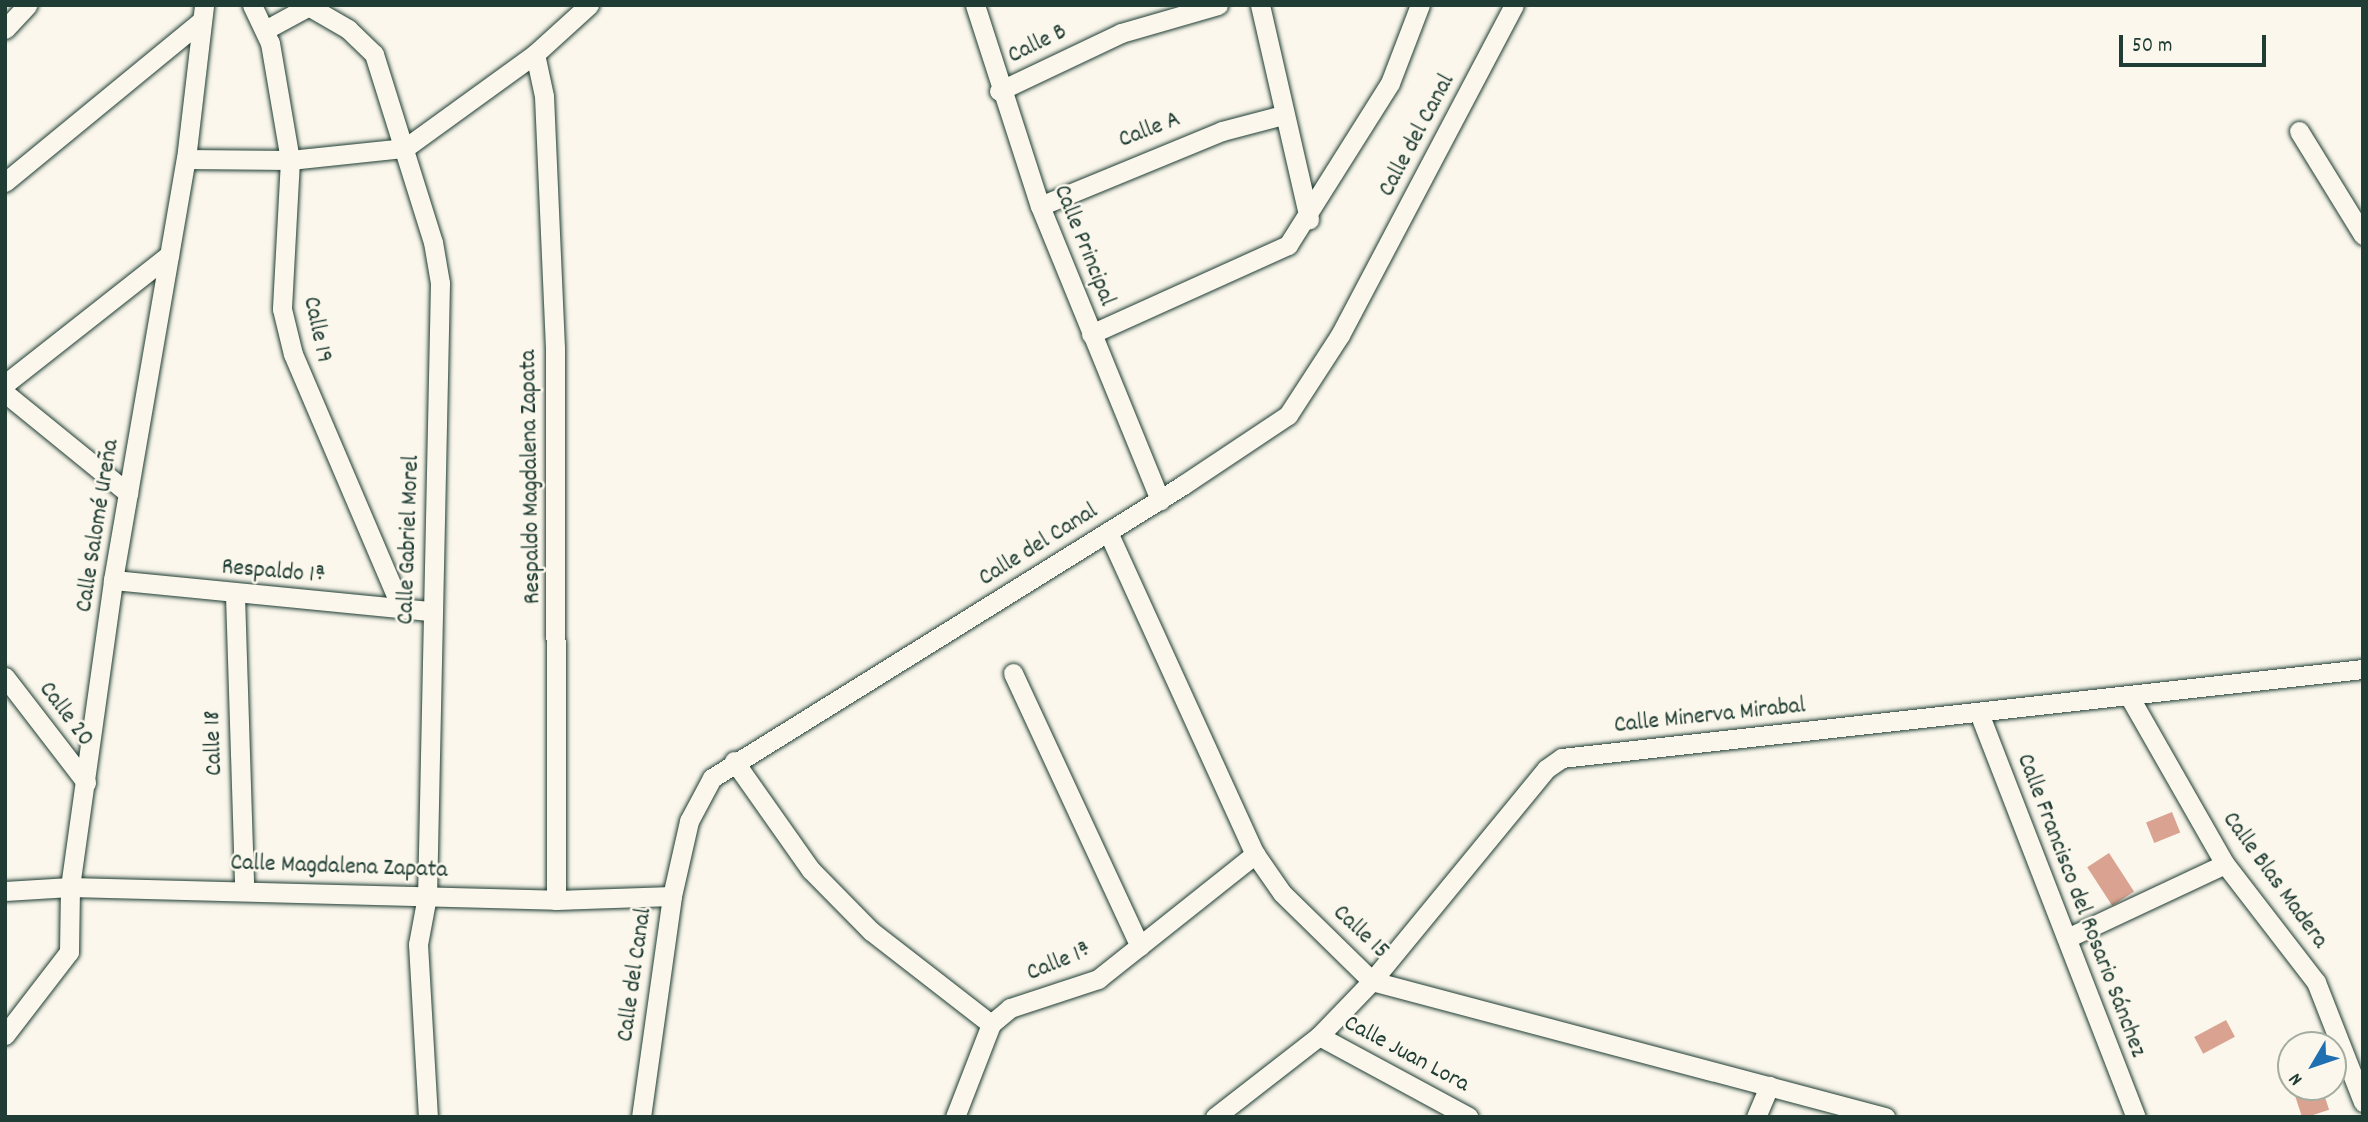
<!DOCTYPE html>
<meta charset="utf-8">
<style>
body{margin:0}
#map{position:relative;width:2368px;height:1122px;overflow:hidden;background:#fbf7ec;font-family:Dekko,sans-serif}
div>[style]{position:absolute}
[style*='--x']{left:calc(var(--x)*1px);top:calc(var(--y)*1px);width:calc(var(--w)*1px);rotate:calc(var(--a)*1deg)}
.building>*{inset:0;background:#daa391;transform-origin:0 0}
.roads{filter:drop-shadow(0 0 2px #1f3d34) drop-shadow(0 0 2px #1f3d34)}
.minor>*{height:19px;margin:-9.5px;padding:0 9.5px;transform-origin:9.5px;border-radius:9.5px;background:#fbf7ec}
span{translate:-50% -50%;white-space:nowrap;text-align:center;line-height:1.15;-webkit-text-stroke:5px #fbf7ec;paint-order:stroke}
.street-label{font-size:24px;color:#1f3d34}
.frame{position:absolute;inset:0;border:7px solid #1f3d34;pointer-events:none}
.north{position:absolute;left:2277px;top:1031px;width:70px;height:70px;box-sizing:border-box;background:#fbf7ec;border:2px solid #a3ada2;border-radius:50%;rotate:231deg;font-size:19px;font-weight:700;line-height:28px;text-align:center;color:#1f3d34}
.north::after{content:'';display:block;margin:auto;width:24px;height:32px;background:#1f6fb2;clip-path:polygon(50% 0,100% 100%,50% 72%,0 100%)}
.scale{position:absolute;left:2119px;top:35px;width:147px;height:32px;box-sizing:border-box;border:4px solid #1f3d34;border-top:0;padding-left:9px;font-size:21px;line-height:24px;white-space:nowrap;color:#1f3d34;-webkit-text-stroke:5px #fbf7ec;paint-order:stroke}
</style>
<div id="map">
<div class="building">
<i style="left:2172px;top:812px;width:22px;height:28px;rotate:68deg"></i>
<i style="left:2109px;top:853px;width:46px;height:26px;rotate:57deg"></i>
<i style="left:2226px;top:1020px;width:19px;height:36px;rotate:62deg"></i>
<i style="left:2322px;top:1088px;width:23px;height:28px;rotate:72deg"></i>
</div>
<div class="roads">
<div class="minor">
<i style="--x:252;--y:5;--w:42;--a:64.7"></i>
<i style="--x:270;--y:43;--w:119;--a:80.3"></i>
<i style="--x:290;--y:160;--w:149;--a:93.1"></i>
<i style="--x:282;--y:309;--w:46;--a:76.3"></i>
<i style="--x:293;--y:354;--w:277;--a:66.9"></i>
<i style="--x:975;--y:5;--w:211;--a:72.1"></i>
<i style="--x:1040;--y:206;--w:318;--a:67.8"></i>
<i style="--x:1260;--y:5;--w:220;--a:77.1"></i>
<i style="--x:310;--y:7;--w:44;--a:30.1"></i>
<i style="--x:348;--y:29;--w:36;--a:44"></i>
<i style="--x:374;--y:54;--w:197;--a:72.6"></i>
<i style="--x:433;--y:242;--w:42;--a:80.3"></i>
<i style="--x:440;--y:283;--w:613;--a:91.21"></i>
<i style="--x:427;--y:896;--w:49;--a:100.6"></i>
<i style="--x:418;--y:944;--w:173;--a:86.7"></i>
<i style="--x:5;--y:29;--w:33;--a:-47"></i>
<i style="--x:265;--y:30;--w:52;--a:-28.5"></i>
<i style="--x:535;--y:54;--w:43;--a:77.9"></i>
<i style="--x:544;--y:96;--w:252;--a:87.5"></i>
<i style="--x:555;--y:348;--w:552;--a:89.9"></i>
<i style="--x:999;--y:91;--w:135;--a:-25.4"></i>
<i style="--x:1121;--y:33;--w:101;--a:-16.1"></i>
<i style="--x:2299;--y:131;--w:122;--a:58.4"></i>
<i style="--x:186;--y:159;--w:104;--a:0.6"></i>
<i style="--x:290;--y:160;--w:116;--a:-6"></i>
<i style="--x:405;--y:148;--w:160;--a:-35.9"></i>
<i style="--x:535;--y:54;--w:73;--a:-42.2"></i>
<i style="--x:5;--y:182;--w:252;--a:-39.4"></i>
<i style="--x:1040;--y:206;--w:197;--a:-22.4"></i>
<i style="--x:1222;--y:131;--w:63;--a:-14.7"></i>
<i style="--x:1091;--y:334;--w:216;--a:-24.3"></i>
<i style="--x:1288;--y:245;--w:191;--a:-57.8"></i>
<i style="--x:1390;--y:83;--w:84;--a:-69"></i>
<i style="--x:5;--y:384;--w:209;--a:-38.2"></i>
<i style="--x:5;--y:393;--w:159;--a:39.1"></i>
<i style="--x:1108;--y:532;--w:354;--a:65.5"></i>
<i style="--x:1255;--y:854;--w:47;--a:55.3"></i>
<i style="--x:1282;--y:893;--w:126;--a:44.4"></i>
<i style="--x:1372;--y:981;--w:531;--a:14.85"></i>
<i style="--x:113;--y:580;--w:321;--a:5.6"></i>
<i style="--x:235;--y:595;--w:294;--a:88.2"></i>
<i style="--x:1013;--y:673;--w:301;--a:65.1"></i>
<i style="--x:5;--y:677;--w:133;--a:52.4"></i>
<i style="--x:2129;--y:696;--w:193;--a:60.3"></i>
<i style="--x:2225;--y:864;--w:149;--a:52.4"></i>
<i style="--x:2316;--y:982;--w:129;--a:68.6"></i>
<i style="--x:1979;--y:713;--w:433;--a:68.8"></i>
<i style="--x:734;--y:761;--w:133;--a:54.8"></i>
<i style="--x:811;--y:870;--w:86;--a:45.5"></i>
<i style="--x:871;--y:931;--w:152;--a:37.8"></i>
<i style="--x:5;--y:891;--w:65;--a:-3.5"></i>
<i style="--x:70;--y:887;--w:486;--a:1.5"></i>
<i style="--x:556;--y:900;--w:116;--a:-2"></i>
<i style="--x:2067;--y:938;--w:174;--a:-25.1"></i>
<i style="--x:5;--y:1035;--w:105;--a:-52.4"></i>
<i style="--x:69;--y:952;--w:65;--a:-89.1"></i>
<i style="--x:70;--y:887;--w:310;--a:-82"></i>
<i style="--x:113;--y:580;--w:427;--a:-80.2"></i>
<i style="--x:186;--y:159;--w:155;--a:-83.3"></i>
<i style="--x:1319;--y:1036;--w:170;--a:28.4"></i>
<i style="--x:641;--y:1117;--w:223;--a:-82"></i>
<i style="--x:672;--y:896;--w:77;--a:-77.2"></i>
<i style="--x:689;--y:821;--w:49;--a:-61.9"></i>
<i style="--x:712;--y:778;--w:555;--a:-31.88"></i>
<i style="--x:1183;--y:485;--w:126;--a:-33.7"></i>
<i style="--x:1288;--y:415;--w:95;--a:-57"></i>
<i style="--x:1340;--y:335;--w:373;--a:-62.2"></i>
<i style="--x:955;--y:1117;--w:100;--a:-68.8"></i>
<i style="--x:991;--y:1024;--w:25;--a:-40"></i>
<i style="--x:1010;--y:1008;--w:93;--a:-18.2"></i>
<i style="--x:1098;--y:979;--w:201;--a:-38.5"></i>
<i style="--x:1215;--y:1117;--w:132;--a:-37.9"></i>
<i style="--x:1319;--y:1036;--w:76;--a:-46.1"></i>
<i style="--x:1372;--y:981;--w:274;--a:-50.6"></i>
<i style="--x:1546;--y:769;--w:19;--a:-35"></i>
<i style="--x:1562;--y:758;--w:806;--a:-6.34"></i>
<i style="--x:1756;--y:1117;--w:34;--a:-67"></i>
</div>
</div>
<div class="street-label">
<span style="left:1038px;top:45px;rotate:-26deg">Calle B</span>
<span style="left:1150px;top:131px;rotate:-21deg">Calle A</span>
<span style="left:1418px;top:136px;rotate:-62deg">Calle del Canal</span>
<span style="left:1083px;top:246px;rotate:68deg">Calle Principal</span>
<span style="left:316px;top:330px;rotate:78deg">Calle 19</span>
<span style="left:532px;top:477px;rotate:-91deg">Respaldo Magdalena Zapata</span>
<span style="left:99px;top:526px;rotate:-81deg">Calle Salomé Ureña</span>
<span style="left:410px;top:540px;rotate:-88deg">Calle Gabriel Morel</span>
<span style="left:1039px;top:546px;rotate:-32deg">Calle del Canal</span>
<span style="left:274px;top:573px;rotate:5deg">Respaldo 1ª</span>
<span style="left:65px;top:715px;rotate:53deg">Calle 20</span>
<span style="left:1710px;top:717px;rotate:-6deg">Calle Minerva Mirabal</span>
<span style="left:215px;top:743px;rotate:-92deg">Calle 18</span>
<span style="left:339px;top:868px;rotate:2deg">Calle Magdalena Zapata</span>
<span style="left:2274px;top:881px;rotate:54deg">Calle Blas Madera</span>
<span style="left:2080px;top:906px;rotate:69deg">Calle Francisco del Rosario Sánchez</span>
<span style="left:1360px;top:933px;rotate:43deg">Calle 15</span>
<span style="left:1060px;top:963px;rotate:-22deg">Calle 1ª</span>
<span style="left:636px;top:975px;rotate:-82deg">Calle del Canal</span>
<span style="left:1406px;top:1055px;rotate:28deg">Calle Juan Lora</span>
</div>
<div class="frame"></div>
<div class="north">N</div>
<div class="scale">50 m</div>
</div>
